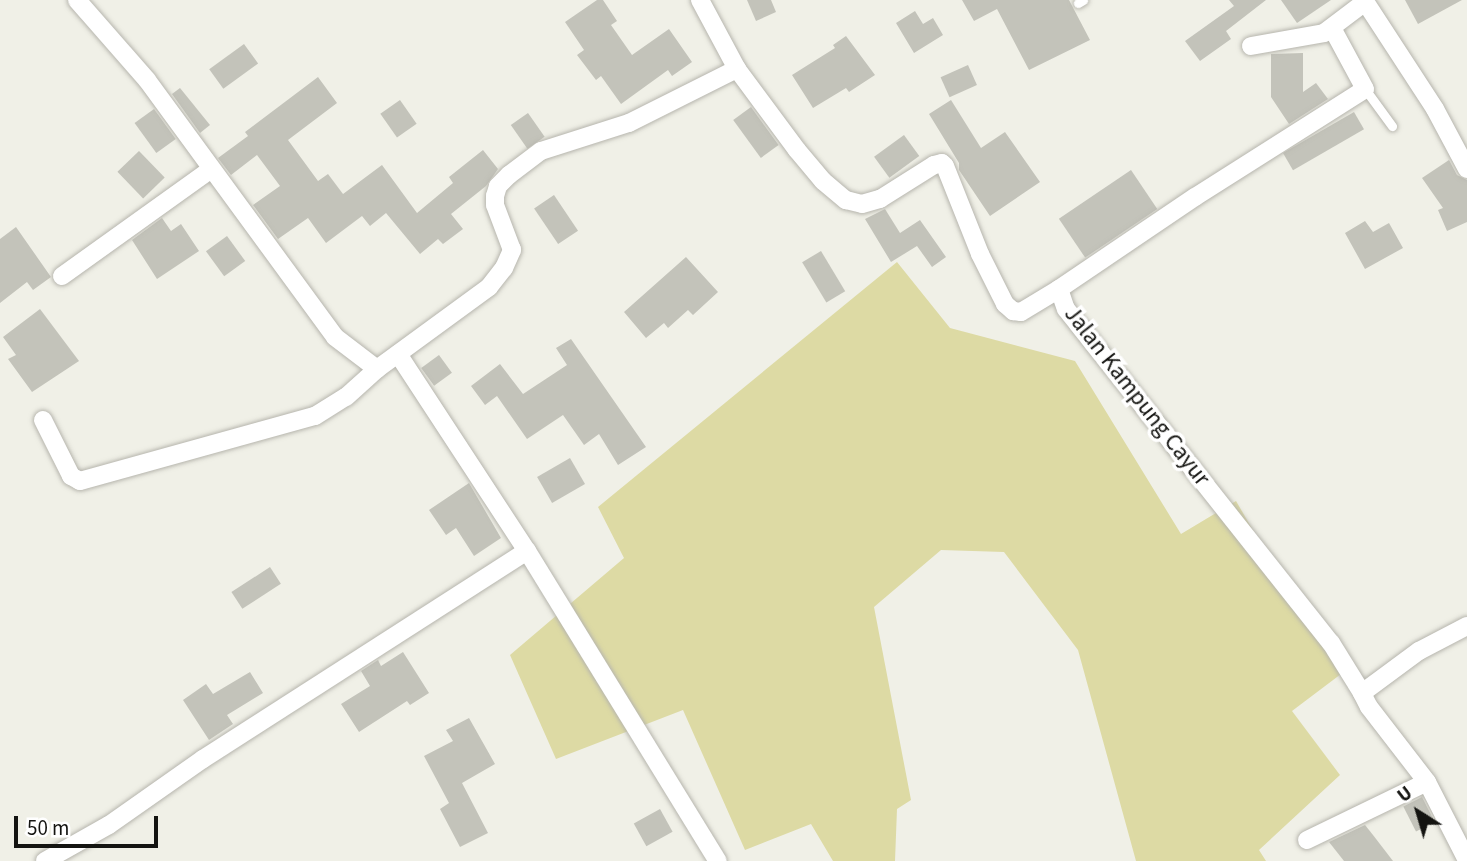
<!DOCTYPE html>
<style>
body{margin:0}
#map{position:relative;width:1467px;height:861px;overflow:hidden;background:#f0f0e7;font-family:"Source Sans 3",sans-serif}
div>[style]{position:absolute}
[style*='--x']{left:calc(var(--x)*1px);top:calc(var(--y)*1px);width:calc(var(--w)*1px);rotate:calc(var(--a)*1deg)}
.green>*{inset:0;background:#dddaa4}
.building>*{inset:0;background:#c3c3ba;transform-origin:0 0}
.roads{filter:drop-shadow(0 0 2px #b6b5ad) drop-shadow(0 0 2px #b6b5ad)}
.service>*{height:9px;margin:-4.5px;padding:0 4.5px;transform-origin:4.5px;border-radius:4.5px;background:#fff}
.minor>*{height:18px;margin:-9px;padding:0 9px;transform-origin:9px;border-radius:9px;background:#fff}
span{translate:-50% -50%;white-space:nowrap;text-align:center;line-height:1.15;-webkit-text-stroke:7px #fff;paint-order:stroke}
.street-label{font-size:24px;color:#141411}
.north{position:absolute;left:1383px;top:777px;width:70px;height:70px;-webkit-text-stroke:5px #fff;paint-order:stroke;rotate:323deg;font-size:19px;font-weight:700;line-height:28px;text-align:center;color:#141411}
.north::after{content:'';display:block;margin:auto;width:24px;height:32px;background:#141411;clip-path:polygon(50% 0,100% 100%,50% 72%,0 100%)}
.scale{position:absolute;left:14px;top:816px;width:144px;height:32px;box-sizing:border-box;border:4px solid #141411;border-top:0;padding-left:9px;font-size:21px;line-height:24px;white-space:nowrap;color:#141411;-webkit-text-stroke:5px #fff;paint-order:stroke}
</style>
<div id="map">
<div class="green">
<i style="clip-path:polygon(897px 262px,950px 328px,1075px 361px,1181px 534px,1236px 501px,1308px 625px,1345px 671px,1292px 711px,1340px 775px,1259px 850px,1266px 861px,1136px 861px,1078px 650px,1004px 552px,941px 550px,874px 607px,911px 800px,897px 809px,895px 861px,833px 861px,811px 824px,745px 850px,683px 710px,556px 759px,510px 655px,624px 558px,598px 507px)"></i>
</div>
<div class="building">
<i style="clip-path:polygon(597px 0,603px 0,617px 21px,611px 25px,632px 55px,669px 29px,692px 62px,672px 76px,668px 70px,621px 104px,601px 76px,596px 80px,577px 55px,584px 50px,565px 22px)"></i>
<i style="clip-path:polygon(747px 0,771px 0,776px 12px,756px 21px)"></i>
<i style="clip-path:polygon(962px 0,1069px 0,1090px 40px,1029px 70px,997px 9px,974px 21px)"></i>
<i style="clip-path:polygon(1229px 0,1266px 0,1226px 31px,1231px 39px,1200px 61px,1185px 41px,1234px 6px)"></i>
<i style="clip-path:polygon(1281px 0,1331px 0,1297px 23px)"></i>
<i style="clip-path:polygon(1405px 0,1462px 0,1418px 24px)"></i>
<i style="clip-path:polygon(915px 11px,923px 24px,933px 18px,943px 35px,914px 53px,896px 23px)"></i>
<i style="clip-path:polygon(846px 36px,875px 75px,849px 92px,846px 88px,813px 108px,792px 75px,835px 48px,833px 45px)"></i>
<i style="left:244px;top:44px;width:24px;height:43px;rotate:54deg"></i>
<i style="clip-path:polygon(1303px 53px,1303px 92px,1316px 83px,1328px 99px,1289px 124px,1271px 97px,1271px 54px)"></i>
<i style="left:968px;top:65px;width:22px;height:30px;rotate:66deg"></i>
<i style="clip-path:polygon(318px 77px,337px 103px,288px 140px,318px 181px,328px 174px,343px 194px,382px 165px,417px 213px,453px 183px,449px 177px,483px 150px,498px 169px,486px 186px,451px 214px,463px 229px,443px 244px,438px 239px,420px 254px,386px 213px,370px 226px,362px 216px,326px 243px,308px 218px,278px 239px,253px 205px,280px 186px,257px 155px,231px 175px,218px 158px,248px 136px,245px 132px)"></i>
<i style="clip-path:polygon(180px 88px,210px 125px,200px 133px,172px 94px)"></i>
<i style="left:400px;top:100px;width:29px;height:24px;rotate:55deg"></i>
<i style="clip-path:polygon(951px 100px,981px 148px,1005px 132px,1040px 182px,990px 216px,959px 170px,959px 163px,929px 114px)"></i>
<i style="left:751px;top:107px;width:47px;height:22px;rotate:54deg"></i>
<i style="left:154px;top:109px;width:37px;height:24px;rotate:54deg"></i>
<i style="left:1354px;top:112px;width:20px;height:82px;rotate:60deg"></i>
<i style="left:528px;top:113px;width:29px;height:21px;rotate:55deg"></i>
<i style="left:904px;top:135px;width:26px;height:37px;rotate:54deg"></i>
<i style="left:139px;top:151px;width:37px;height:30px;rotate:46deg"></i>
<i style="clip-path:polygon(1449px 160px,1457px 175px,1467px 180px,1467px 222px,1447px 231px,1438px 210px,1443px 208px,1422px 178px)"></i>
<i style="left:1131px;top:170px;width:47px;height:87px;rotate:56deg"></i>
<i style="left:554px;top:195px;width:43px;height:24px;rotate:56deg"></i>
<i style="clip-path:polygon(885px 209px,900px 233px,920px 220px,946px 257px,932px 267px,917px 246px,891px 262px,865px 219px)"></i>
<i style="clip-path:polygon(162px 218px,171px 231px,181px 224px,199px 251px,157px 279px,132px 240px)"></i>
<i style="clip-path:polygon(1365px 221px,1373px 232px,1389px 223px,1403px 248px,1365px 269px,1345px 233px)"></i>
<i style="clip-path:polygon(16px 227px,51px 277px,33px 290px,27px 282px,0 303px,0 239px)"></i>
<i style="left:227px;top:236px;width:31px;height:26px;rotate:54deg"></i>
<i style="left:821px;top:251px;width:47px;height:22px;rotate:59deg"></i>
<i style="clip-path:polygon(686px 257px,718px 292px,693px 315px,688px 310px,668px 328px,664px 323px,646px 338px,624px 312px)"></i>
<i style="clip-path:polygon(40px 309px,79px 361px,32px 392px,8px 359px,16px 355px,3px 337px)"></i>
<i style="clip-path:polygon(571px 339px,646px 447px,618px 465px,599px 434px,584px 445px,563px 415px,527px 439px,497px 396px,485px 405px,471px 386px,500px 364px,523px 394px,567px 365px,556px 348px)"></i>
<i style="left:439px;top:355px;width:22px;height:22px;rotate:54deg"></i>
<i style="left:570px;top:458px;width:30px;height:38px;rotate:60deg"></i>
<i style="clip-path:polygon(469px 483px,501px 538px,474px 556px,456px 528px,446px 535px,429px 510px)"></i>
<i style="left:270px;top:567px;width:20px;height:46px;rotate:57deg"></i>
<i style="clip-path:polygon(403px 652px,429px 693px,410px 705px,407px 701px,359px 732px,341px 704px,370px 686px,361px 671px,378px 660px,381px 666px)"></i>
<i style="clip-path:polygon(250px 672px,263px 693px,227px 715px,233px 724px,209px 740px,183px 700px,206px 684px,213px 694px)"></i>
<i style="clip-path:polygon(469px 718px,495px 764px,462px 783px,488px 833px,460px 847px,440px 809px,449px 803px,424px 756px,453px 741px,446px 730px)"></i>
<i style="left:1422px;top:797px;width:28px;height:21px;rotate:63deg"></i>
<i style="left:660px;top:809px;width:26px;height:30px;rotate:61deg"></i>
<i style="clip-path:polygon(1365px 825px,1373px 835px,1393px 861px,1344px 861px,1329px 842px)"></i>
</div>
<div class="roads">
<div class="service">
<i style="--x:1078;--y:3;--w:6;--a:-31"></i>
<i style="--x:1365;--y:89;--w:46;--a:53.9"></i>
</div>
<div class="minor">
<i style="--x:77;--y:0;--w:106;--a:48.8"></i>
<i style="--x:147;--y:80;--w:318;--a:53.8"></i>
<i style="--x:335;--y:337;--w:53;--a:37.3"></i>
<i style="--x:377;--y:369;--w:139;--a:-36.2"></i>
<i style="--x:489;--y:287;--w:24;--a:-52"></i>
<i style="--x:504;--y:268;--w:20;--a:-66"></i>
<i style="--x:512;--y:250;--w:48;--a:-110.7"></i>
<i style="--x:495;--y:205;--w:9;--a:-90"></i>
<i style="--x:495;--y:196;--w:10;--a:-73"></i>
<i style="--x:498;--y:186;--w:16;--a:-45"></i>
<i style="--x:509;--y:175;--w:40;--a:-37"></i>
<i style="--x:541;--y:151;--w:92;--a:-17.7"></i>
<i style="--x:629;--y:123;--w:121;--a:-26.6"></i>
<i style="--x:700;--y:0;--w:78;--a:61.8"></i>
<i style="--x:737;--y:69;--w:101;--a:53.5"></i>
<i style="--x:797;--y:150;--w:40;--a:50"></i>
<i style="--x:823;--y:181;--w:30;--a:40"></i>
<i style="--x:846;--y:200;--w:16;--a:14"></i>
<i style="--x:862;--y:204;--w:19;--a:-16"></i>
<i style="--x:880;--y:199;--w:64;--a:-32.2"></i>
<i style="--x:934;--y:165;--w:8;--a:-14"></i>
<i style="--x:942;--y:163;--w:4;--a:45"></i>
<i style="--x:945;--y:166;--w:95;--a:68.3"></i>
<i style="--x:980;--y:254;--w:56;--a:63.4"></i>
<i style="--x:1005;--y:304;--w:11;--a:41"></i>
<i style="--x:1013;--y:311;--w:8;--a:7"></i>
<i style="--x:1021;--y:312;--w:44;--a:-31.2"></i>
<i style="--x:1059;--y:289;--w:21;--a:71"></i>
<i style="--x:1066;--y:309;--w:426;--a:51.6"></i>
<i style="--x:1331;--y:643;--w:59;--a:58.2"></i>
<i style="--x:1364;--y:0;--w:130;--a:56.9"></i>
<i style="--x:1435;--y:109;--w:68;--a:61.9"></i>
<i style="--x:1251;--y:46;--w:74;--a:-10.1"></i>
<i style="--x:1324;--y:33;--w:51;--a:-37.1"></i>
<i style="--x:62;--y:276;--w:182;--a:-35.6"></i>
<i style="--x:1059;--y:289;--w:164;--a:-34.1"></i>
<i style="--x:1195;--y:197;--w:201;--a:-32.4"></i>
<i style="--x:1365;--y:89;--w:69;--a:-118.4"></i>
<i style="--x:398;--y:354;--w:235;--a:56.8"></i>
<i style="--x:527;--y:551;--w:364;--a:58.4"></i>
<i style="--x:43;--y:420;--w:63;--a:63.4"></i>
<i style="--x:71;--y:476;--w:10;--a:29"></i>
<i style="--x:80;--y:481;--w:244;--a:-15.5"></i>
<i style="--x:315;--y:416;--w:36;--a:-32"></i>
<i style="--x:346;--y:397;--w:42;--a:-42.1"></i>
<i style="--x:1427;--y:782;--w:88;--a:62.9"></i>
<i style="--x:1307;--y:840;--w:133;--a:-25.8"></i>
<i style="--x:1427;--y:782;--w:95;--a:-127.7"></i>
<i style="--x:1369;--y:707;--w:16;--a:-117"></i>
<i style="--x:1362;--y:693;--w:71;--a:-36.4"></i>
<i style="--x:1419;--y:651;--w:54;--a:-27.5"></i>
<i style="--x:45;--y:861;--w:73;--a:-29.4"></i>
<i style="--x:109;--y:825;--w:115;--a:-35.1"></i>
<i style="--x:203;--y:759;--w:385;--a:-32.7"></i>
</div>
</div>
<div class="street-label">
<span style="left:1137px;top:396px;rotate:52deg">Jalan Kampung Cayur</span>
</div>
<div class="north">U</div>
<div class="scale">50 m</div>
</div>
